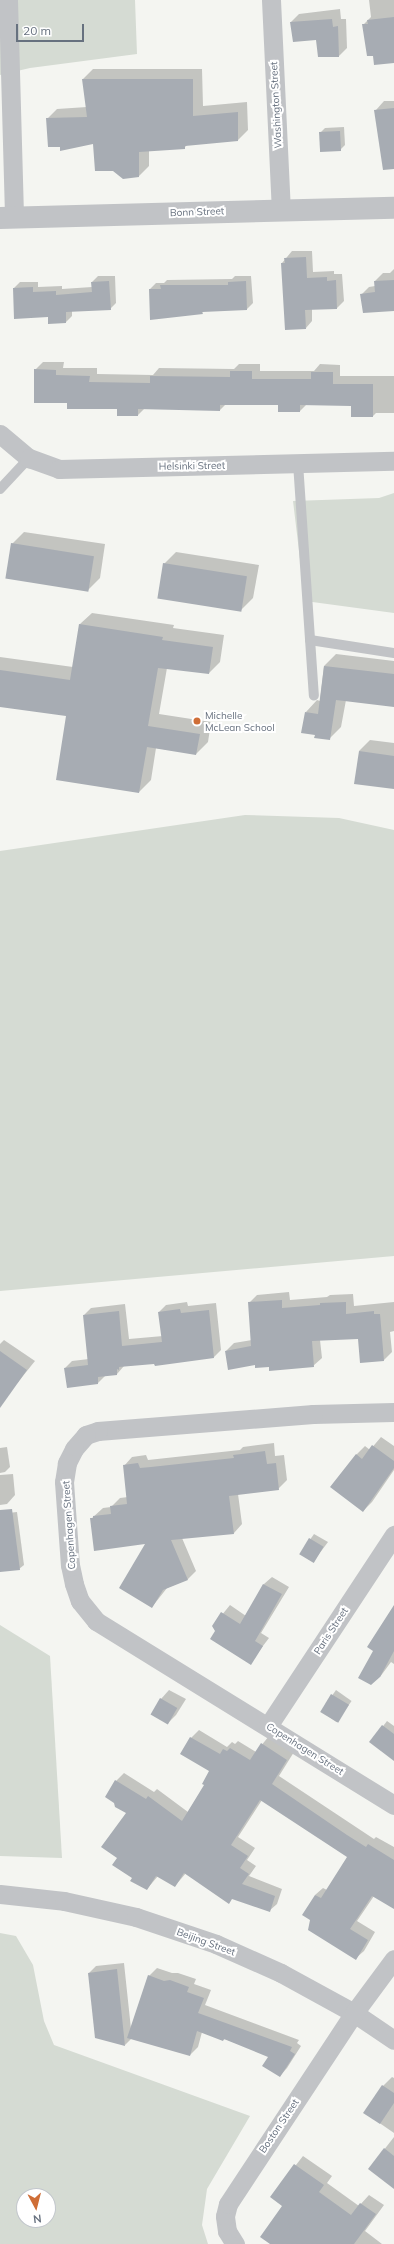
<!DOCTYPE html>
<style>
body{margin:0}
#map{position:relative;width:394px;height:2244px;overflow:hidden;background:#f4f5f1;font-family:Mulish,sans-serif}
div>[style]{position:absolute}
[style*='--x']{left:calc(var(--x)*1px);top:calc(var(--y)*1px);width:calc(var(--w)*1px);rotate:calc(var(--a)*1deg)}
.green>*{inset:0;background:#d5dbd3}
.shadow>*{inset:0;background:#0003;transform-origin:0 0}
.building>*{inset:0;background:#a7acb3;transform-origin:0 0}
.service>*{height:10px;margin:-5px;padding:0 5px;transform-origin:5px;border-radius:5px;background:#c1c3c6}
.minor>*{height:19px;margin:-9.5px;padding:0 9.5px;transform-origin:9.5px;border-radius:9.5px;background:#c1c3c6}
.tertiary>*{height:22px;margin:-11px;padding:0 11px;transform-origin:11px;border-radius:11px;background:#c1c3c6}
.dots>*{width:11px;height:11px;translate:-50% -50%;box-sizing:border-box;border:2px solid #fff;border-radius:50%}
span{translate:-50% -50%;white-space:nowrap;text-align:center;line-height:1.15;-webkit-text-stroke:4px #fff;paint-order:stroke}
.street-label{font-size:10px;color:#67717f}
.poi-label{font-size:10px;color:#67717f}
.left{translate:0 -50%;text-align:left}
.north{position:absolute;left:16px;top:2188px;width:40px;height:40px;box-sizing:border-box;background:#fff;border:1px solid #c2c6cc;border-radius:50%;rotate:173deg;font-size:11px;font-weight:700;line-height:16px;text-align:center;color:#67717f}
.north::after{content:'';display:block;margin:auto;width:14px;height:18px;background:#cf6e37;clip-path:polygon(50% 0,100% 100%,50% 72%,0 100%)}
.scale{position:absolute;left:16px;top:24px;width:68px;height:18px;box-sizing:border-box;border:2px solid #67717f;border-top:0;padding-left:5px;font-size:12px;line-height:14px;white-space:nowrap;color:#67717f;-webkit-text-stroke:3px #fff;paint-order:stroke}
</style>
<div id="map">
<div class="green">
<i style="clip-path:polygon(0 0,135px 0,137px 54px,30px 68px,0 75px)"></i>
<i style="clip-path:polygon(394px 493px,394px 613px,305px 601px,293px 501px,379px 498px)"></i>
<i style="clip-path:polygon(245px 815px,339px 818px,394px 830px,394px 1256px,0 1291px,0 851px)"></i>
<i style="clip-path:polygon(0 1625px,50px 1656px,62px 1858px,0 1856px)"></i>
<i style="clip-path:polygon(evenodd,0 1933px,16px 1936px,33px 1965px,44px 2021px,54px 2045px,250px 2116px,207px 2189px,202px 2225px,208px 2244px,0 2244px,0 1933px,24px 2196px,48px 2196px,48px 2220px,24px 2220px,24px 2196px)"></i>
</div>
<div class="shadow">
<i style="clip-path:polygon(369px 0,394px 0,394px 62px,374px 55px,363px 25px,371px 17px)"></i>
<i style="clip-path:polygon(340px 9px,341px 19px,346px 19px,347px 48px,339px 56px,291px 22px,299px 14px)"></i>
<i style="clip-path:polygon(93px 69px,202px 69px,203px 106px,247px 102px,248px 130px,238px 140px,188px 144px,184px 148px,149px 150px,149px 166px,139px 176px,94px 143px,62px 146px,47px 119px,57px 109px,87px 107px,83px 79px)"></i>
<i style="clip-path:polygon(384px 101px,394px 101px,394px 136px,376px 110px)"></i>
<i style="clip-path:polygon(344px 127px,345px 145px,340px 150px,320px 133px,325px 128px)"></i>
<i style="clip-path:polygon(292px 251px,312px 251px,313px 272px,334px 271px,334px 274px,342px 274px,344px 301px,337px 308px,312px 309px,312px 321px,306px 328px,282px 263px)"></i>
<i style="clip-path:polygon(394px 269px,394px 311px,361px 295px,369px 287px,375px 286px,375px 281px,383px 273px,390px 273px)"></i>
<i style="clip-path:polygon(98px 276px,115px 276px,116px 303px,110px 309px,72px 311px,72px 316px,66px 322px,49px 316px,14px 288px,20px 282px,38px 282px,38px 287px,62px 286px,62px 289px,92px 287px,92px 282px)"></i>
<i style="clip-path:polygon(235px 276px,251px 276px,253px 303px,247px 309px,204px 311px,202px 313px,150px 289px,156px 283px,164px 283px,167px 280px,232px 279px)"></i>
<i style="clip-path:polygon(43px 362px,64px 362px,63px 368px,97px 368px,97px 374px,153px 375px,159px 368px,234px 369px,239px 364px,260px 364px,260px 371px,314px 371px,320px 364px,340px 365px,340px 376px,394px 376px,394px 413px,376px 413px,373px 416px,352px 405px,306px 405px,300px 411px,280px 404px,226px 404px,220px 410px,145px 408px,138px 415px,118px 408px,68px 402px,35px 370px)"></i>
<i style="clip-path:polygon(24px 532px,105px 544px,100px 578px,88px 590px,12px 544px)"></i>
<i style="clip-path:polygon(176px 552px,259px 565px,253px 598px,241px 610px,164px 564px)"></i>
<i style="clip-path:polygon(92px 613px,174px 625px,173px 628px,224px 635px,220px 662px,209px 673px,167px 668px,159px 714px,211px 722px,208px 742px,196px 754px,156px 748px,151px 780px,139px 792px,67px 715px,0 706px,0 657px,73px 667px,80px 624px)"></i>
<i style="clip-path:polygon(336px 654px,394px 661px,394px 706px,346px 700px,341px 727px,329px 739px,306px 712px,317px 700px,320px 701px,324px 666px)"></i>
<i style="clip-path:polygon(370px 740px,394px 743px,394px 788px,359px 751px)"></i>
<i style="clip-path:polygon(289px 1292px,290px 1300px,327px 1297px,330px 1295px,353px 1294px,354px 1306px,394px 1302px,394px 1331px,390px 1332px,392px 1352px,384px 1360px,361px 1362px,359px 1338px,320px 1340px,322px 1358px,313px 1366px,256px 1364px,226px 1351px,234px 1343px,252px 1340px,249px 1303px,257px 1295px)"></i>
<i style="clip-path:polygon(187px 1302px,188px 1306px,216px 1303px,221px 1350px,214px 1357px,124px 1366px,117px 1374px,106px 1375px,98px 1383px,65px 1368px,72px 1361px,89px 1359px,84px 1315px,91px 1308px,125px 1304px,129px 1339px,163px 1336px,159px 1312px,166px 1305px)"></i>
<i style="clip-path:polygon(4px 1340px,35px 1361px,10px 1392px,0 1385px,0 1344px)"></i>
<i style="clip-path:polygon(381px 1437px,394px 1446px,394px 1470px,372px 1502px,363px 1511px,356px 1455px,365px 1446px,370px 1450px)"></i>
<i style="clip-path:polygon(274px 1443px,275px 1456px,284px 1455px,287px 1480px,278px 1489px,238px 1494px,242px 1524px,234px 1533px,182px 1538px,196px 1571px,188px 1579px,167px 1588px,152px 1607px,147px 1543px,91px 1519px,103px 1508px,111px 1507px,120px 1498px,128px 1497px,124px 1466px,132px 1457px,146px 1455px,148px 1460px,240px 1450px,243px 1447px)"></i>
<i style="clip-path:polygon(7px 1447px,10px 1467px,5px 1472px,0 1473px,0 1448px)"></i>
<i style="clip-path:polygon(13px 1474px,15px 1495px,7px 1504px,0 1505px,0 1475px)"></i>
<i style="clip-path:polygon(17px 1512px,24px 1565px,19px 1569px,0 1562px,0 1514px)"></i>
<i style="clip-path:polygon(314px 1534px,328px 1542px,313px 1562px,300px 1554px)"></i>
<i style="clip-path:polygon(272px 1577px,289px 1587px,261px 1633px,269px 1638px,250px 1663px,213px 1626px,230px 1605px,246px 1616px,264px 1584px)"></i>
<i style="clip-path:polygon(394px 1606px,394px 1664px,391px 1662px,380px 1677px,374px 1651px)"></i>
<i style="clip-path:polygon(169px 1690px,186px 1699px,176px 1715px,167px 1724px,161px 1699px)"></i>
<i style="left:336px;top:1690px;width:19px;height:26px;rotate:35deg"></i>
<i style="clip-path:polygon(387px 1721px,394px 1726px,394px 1748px,371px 1742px)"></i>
<i style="clip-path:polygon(199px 1730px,227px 1747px,232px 1742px,235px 1744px,238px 1741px,256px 1752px,269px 1736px,294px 1752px,279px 1776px,374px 1839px,376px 1837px,394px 1847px,394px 1906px,374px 1896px,357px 1921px,375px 1932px,364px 1951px,356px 1958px,315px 1895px,323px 1888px,327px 1890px,349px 1856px,262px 1800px,238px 1837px,255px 1848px,247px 1860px,256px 1866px,249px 1876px,282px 1889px,277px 1904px,269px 1911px,233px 1898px,186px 1873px,175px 1886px,158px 1876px,147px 1889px,133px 1878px,118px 1857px,128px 1813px,116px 1781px,124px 1773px,154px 1792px,157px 1789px,188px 1812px,205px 1785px,211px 1771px,182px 1754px,191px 1738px)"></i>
<i style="clip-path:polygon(124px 1963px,131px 2029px,149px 1976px,157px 1968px,172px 1973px,178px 1973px,196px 1979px,194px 1984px,211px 1990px,205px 2005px,299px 2040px,297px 2043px,301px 2046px,287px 2068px,280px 2076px,270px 2056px,225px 2039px,223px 2040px,202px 2032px,198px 2047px,190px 2055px,132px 2038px,125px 2045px,89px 1973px,96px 1966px)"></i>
<i style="clip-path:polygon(392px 2077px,394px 2078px,394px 2133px,365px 2113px,383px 2086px)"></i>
<i style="clip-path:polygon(394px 2137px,394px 2179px,369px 2169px)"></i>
<i style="clip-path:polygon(303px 2156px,332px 2176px,327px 2183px,359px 2206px,369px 2195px,384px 2205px,365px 2231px,382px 2244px,271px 2244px,283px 2205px,271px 2197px)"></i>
</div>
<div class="building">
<i style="clip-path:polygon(394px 17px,394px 63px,374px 65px,373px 56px,367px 56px,362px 24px,368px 24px,367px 20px)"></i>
<i style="clip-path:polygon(332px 19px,333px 27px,338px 26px,339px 57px,318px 57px,316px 40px,293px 42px,290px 22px)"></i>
<i style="clip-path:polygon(82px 79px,193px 79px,193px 116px,238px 112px,238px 141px,185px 146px,185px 149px,139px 152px,139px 177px,123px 179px,113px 171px,95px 171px,93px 144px,60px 151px,60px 147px,48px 147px,46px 118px,87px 117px)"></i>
<i style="clip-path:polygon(394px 108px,394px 169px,383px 170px,374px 110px)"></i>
<i style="left:340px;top:131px;width:20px;height:21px;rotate:87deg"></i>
<i style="clip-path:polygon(306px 257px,307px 278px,327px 277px,327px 281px,336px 280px,337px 309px,305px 310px,306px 329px,285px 330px,281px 263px,285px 263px,284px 258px)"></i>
<i style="clip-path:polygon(394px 280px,394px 311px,363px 313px,360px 294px,375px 292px,374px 281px)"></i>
<i style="clip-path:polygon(109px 281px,111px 310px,66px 312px,66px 323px,48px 324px,48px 317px,14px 319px,13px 288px,33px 287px,33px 292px,56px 291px,56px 295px,92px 292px,91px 282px)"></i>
<i style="clip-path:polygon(246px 281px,247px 310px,202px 312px,203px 314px,150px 320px,149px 289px,161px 289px,160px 285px,228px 285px,228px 282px)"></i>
<i style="clip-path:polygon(34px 369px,56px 370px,56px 375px,90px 376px,89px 382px,150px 383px,150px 376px,230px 377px,230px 371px,252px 371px,252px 379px,311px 379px,311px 372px,333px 372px,333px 384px,373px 384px,373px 417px,351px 417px,351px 406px,300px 405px,300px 412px,278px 412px,278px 405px,220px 405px,220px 411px,138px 409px,138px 416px,117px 416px,117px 409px,67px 409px,67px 403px,34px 403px)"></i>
<i style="left:11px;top:543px;width:84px;height:36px;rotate:9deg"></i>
<i style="left:163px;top:563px;width:85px;height:36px;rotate:9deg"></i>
<i style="clip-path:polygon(79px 624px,163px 637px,162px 640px,213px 647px,209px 674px,158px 668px,148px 726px,200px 734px,196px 755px,147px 747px,139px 793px,56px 780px,66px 716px,0 707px,0 670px,70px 680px)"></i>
<i style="clip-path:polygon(324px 666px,394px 674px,394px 707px,336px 700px,330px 740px,314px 738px,315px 735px,301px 733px,305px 712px,318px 714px)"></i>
<i style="clip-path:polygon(359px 751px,394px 756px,394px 789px,354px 784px)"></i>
<i style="clip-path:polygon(282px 1300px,282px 1308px,320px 1305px,320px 1303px,346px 1302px,346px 1314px,374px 1311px,374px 1314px,380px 1314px,384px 1361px,360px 1363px,358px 1339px,312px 1341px,314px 1367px,269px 1371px,269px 1367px,255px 1368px,255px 1365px,228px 1370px,225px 1351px,251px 1346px,248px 1302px)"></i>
<i style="clip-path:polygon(180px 1309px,181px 1313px,209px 1310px,214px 1358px,155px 1366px,154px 1364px,119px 1367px,119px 1370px,117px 1369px,117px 1375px,98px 1377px,98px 1384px,67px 1388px,64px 1368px,88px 1365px,83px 1315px,119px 1311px,122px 1346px,162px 1342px,158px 1312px)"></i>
<i style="clip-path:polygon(0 1351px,27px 1370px,0 1408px)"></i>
<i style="clip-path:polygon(372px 1445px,394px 1461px,394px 1468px,363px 1512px,330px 1487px,356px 1454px,362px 1459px)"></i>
<i style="clip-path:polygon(265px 1451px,267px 1464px,276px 1463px,279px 1490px,229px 1496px,234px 1534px,171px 1540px,188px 1580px,163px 1590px,152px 1608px,119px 1588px,145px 1544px,94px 1551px,90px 1518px,93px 1518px,93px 1516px,111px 1514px,110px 1506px,127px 1504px,123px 1465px,138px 1463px,140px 1468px,151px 1467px,234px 1458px,233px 1455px)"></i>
<i style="clip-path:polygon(12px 1509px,20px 1570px,0 1572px,0 1510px)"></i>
<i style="left:309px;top:1538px;width:17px;height:19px;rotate:31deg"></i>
<i style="clip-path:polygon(263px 1584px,282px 1594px,255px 1641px,263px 1646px,251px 1665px,210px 1639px,215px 1631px,212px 1626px,221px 1612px,240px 1624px)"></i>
<i style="clip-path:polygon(394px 1605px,394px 1651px,380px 1677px,371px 1685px,358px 1678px,373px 1651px,367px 1647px)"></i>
<i style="left:331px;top:1694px;width:21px;height:21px;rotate:31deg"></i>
<i style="left:160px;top:1698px;width:20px;height:19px;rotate:30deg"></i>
<i style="clip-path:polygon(382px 1725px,394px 1734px,394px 1761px,369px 1742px)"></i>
<i style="clip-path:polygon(190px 1737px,220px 1754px,223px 1749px,227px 1751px,230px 1748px,250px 1760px,261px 1743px,287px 1760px,272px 1784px,347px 1835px,366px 1847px,368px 1844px,394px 1860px,394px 1909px,372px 1896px,350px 1929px,368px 1940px,356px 1960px,308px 1930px,310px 1920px,302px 1915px,315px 1895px,321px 1898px,347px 1857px,260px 1800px,231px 1845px,248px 1856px,240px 1868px,249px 1874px,242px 1884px,275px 1896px,270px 1912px,232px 1899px,229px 1904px,184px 1873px,175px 1887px,156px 1876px,147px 1890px,130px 1881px,132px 1878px,112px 1865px,117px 1858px,101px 1847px,126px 1813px,115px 1807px,114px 1803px,105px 1797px,115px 1780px,146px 1799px,148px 1796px,182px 1821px,204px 1785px,202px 1784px,209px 1771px,180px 1754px)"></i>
<i style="clip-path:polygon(117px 1969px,125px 2046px,95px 2038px,88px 1973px)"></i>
<i style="clip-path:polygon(148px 1975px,164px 1981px,170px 1980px,189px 1987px,187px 1992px,204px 1998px,198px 2013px,292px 2047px,290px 2051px,295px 2054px,280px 2077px,262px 2066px,268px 2057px,224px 2039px,223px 2041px,197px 2031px,190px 2056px,127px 2038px)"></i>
<i style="clip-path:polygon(382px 2085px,394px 2093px,394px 2103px,380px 2124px,363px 2113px)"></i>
<i style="clip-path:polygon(384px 2148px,394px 2156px,394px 2189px,368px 2169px)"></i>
<i style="clip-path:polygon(294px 2164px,324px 2185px,319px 2192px,351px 2215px,360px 2203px,376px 2214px,354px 2244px,270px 2244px,260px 2237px,282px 2206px,270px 2197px)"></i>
</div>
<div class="service">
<i style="--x:298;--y:463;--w:233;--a:86.1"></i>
<i style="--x:0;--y:489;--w:42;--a:-46.9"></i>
<i style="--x:310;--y:640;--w:85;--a:8.8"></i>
</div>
<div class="minor">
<i style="--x:8;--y:0;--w:217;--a:88.4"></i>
<i style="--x:271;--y:0;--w:209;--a:87.3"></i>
<i style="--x:0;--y:434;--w:38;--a:40"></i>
<i style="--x:29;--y:458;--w:32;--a:20"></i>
<i style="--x:59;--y:469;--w:335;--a:-1.4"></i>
<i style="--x:394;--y:1412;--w:81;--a:178.6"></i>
<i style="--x:313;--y:1414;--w:216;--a:175.5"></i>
<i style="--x:98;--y:1431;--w:13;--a:162"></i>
<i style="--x:86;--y:1435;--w:18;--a:131"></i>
<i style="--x:74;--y:1449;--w:16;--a:117"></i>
<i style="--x:67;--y:1463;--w:19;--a:99"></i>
<i style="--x:64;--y:1482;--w:83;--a:85.9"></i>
<i style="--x:70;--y:1565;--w:19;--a:78"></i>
<i style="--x:74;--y:1584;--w:18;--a:71"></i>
<i style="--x:80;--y:1601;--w:26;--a:51"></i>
<i style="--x:96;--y:1621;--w:350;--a:31.7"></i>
<i style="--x:268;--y:1726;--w:229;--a:-56.6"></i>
<i style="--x:0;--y:1894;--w:64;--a:6.2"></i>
<i style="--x:64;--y:1901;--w:74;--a:12.5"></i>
<i style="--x:136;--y:1917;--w:84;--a:18.6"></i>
<i style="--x:216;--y:1944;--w:71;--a:24"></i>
<i style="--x:281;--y:1973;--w:83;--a:28.7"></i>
<i style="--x:354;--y:2013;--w:48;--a:34"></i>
<i style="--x:235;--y:2244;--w:15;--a:-122"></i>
<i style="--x:227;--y:2231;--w:15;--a:-98"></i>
<i style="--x:225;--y:2216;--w:12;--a:-76"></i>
<i style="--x:228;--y:2204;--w:229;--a:-56.6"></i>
<i style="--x:354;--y:2013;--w:67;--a:-53.5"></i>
</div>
<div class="tertiary">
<i style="--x:0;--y:218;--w:394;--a:-1.5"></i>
</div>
<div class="dots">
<i style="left:197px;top:721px;background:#cf6e37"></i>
</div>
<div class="street-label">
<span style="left:276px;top:105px;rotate:-93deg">Washington Street</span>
<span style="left:197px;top:212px;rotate:-2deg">Bonn Street</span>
<span style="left:192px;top:466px;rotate:-1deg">Helsinki Street</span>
<span style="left:69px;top:1525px;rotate:-94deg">Copenhagen Street</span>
<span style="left:331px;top:1631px;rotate:-57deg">Paris Street</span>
<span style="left:305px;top:1749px;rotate:32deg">Copenhagen Street</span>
<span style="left:206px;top:1942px;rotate:20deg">Beijing Street</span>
<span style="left:279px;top:2126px;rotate:-56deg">Boston Street</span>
</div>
<div class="poi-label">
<span class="left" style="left:205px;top:721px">Michelle<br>McLean School</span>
</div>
<div class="north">N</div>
<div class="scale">20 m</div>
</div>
